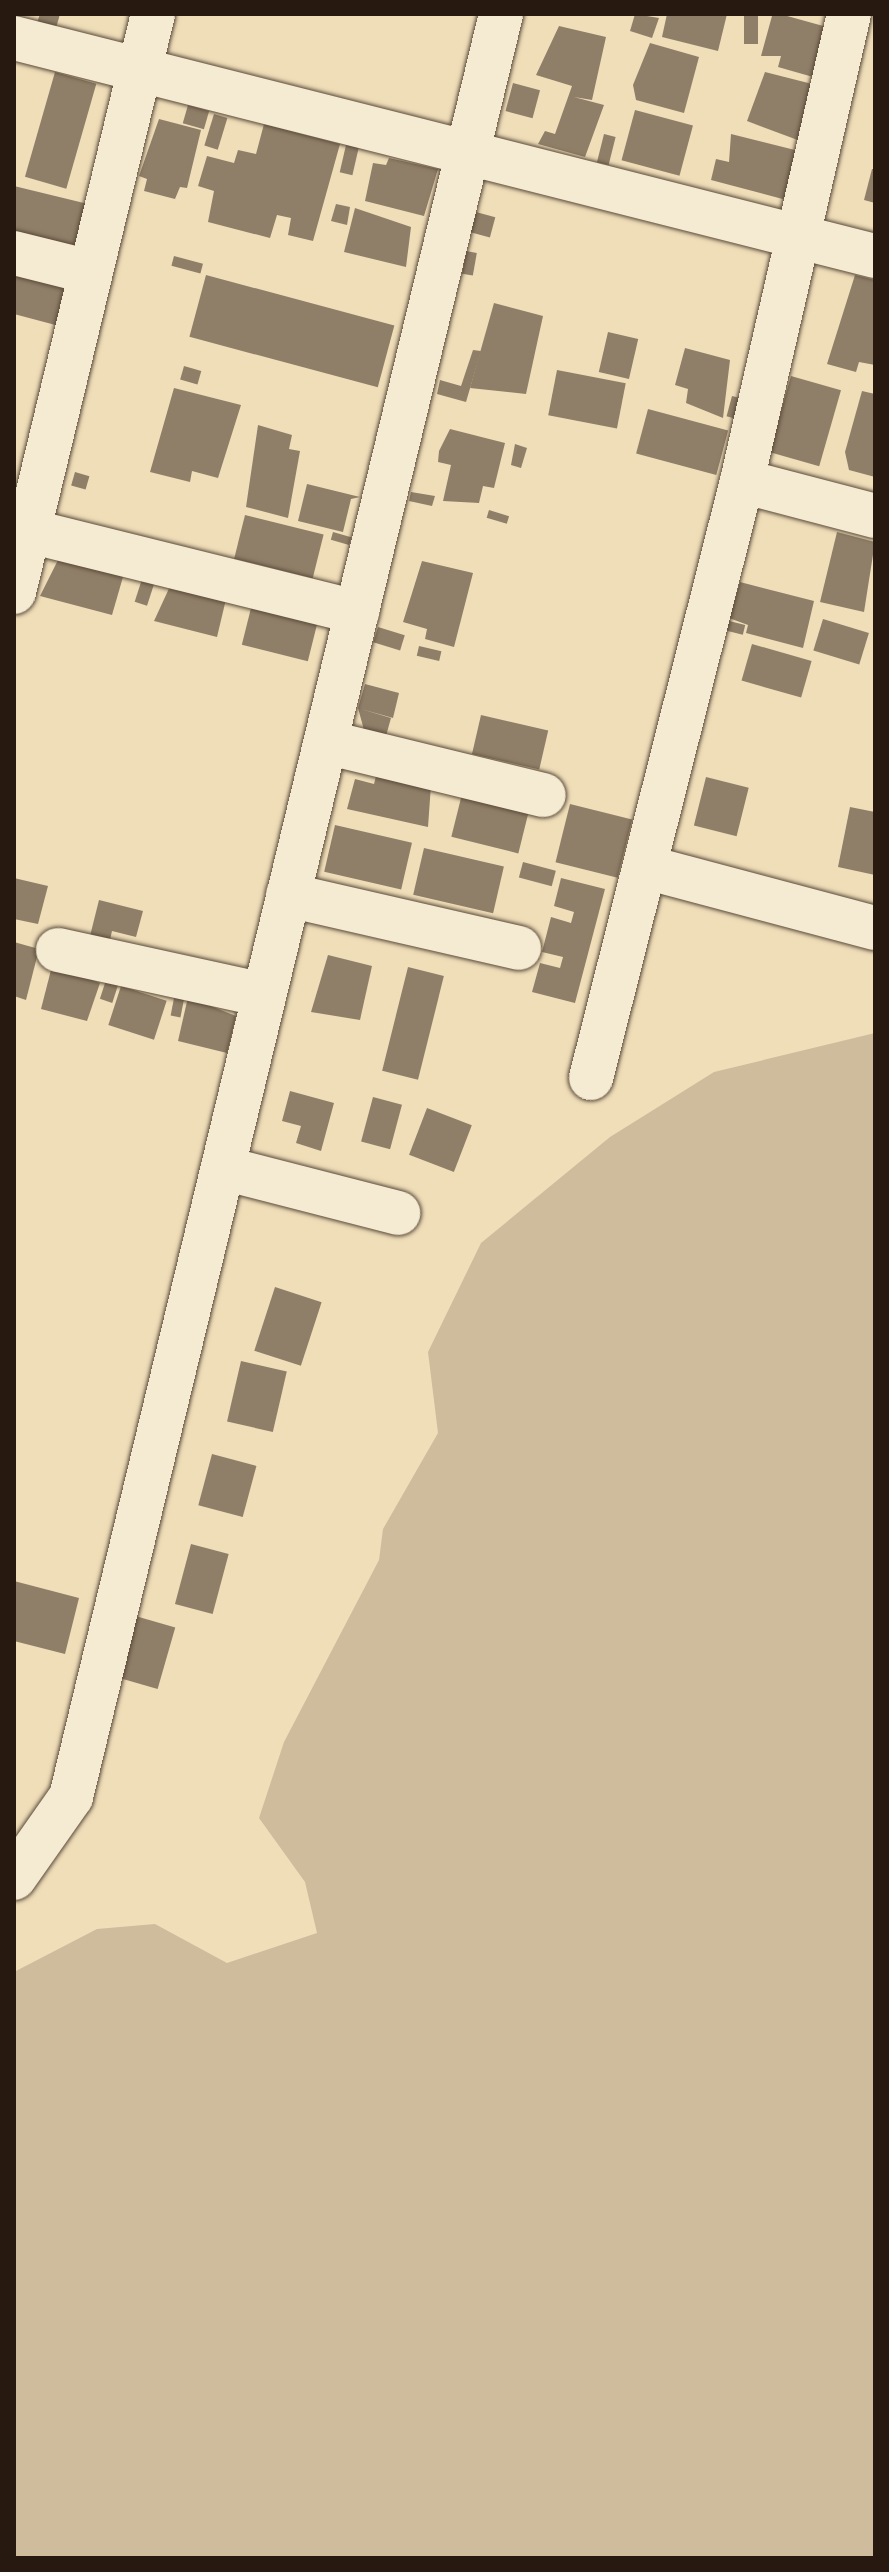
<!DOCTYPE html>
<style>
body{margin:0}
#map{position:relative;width:889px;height:2572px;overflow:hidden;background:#f0deb9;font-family:"Libre Caslon Text",serif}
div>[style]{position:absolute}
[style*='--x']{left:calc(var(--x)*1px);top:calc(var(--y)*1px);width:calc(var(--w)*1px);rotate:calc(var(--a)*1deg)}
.green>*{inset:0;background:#cebc9c}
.building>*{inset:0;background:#907f68;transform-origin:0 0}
.roads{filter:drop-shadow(0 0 2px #594a3a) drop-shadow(0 0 2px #594a3a)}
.minor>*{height:44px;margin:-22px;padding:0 22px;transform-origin:22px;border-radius:22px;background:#f5ead2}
span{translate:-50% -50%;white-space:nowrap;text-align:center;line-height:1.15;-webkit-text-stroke:6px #f5ead2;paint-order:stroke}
.frame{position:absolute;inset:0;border:16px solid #271810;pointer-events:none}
</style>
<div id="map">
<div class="green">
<i style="clip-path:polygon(875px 1033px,875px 2558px,14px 2558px,14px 1972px,97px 1929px,155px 1924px,227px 1963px,317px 1933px,305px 1882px,259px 1818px,284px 1742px,379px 1560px,383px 1529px,438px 1433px,428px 1352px,481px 1243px,610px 1137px,714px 1072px)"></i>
</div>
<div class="building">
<i style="clip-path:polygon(40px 14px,60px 14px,56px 28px,37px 23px)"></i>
<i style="clip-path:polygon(635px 14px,659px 18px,652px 38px,630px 31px)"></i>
<i style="clip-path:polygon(667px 14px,727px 14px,718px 51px,662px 37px)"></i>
<i style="left:744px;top:14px;width:14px;height:30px"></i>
<i style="clip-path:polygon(780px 14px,834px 29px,820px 79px,778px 67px,781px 56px,761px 56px,772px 16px)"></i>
<i style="clip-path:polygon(559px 26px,606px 37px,592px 100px,574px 97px,604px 105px,585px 157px,538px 144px,545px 131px,555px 134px,572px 86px,536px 75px)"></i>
<i style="clip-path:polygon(650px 43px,699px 57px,684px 113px,636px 100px,633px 85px)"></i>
<i style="left:55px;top:72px;width:43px;height:109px;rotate:16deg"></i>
<i style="clip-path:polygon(765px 72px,820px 86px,803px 142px,747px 121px)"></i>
<i style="left:513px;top:83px;width:28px;height:29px;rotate:15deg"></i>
<i style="left:188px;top:105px;width:22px;height:19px;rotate:16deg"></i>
<i style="left:635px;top:110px;width:60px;height:52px;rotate:15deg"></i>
<i style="left:214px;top:114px;width:14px;height:33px;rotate:17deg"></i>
<i style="clip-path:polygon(159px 119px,201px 130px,187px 188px,180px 187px,175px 199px,144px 191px,147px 179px,139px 176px)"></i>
<i style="clip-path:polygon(264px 124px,340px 144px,313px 241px,288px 235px,291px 218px,277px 215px,270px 238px,208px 222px,214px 191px,198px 186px,207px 156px,234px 163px,238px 150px,256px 154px)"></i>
<i style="left:604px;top:134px;width:12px;height:29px;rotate:14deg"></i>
<i style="clip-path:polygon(731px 134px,803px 152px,790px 201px,711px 180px,716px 159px,729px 162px)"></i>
<i style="left:346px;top:145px;width:13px;height:28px;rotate:13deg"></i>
<i style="clip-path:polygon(389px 158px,438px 169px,424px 216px,365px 201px,373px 163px,386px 165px)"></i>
<i style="clip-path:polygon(872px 169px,875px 169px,875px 203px,864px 200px)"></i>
<i style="clip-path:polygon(14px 186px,88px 204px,77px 251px,14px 234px)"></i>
<i style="clip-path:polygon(336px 204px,350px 207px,347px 225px,331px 221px)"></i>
<i style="clip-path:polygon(355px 208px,411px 227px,406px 267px,344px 252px)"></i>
<i style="left:476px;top:212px;width:20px;height:21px;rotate:15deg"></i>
<i style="left:466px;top:251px;width:11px;height:23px;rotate:10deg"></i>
<i style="left:174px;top:256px;width:30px;height:10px;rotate:15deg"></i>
<i style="clip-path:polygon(14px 267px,76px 280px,63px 327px,14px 314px)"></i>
<i style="left:206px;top:275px;width:195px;height:64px;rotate:15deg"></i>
<i style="clip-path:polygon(855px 275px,875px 280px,875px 365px,859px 362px,856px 372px,827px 364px)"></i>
<i style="clip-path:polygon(494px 303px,543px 316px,526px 394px,470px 388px)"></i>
<i style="left:608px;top:332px;width:31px;height:41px;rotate:13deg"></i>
<i style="clip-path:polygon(685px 348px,730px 360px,723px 418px,686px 403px,688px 389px,675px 385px)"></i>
<i style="clip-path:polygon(473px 350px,481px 351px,466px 402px,437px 394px,440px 380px,461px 386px)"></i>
<i style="left:184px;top:366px;width:18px;height:14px;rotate:16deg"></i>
<i style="left:557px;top:370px;width:70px;height:46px;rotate:11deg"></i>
<i style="left:791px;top:376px;width:52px;height:79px;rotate:16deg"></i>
<i style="clip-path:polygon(174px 388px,241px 405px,218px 478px,192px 471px,190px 482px,150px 472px)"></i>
<i style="clip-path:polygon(862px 391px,875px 394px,875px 477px,849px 470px,845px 452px)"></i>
<i style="left:732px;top:396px;width:11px;height:21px;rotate:15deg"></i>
<i style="left:648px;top:409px;width:83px;height:46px;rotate:15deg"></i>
<i style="clip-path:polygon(258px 425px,292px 435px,289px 449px,300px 451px,288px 518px,246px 507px)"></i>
<i style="clip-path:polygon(450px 429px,505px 443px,494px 488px,483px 486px,479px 503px,443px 501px,451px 465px,438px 462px,439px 451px)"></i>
<i style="clip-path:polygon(515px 444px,527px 448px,521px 468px,511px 465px)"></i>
<i style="left:75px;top:472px;width:15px;height:14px;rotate:16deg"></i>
<i style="clip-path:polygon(307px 484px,360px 497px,351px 499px,343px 532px,298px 521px)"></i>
<i style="clip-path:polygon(411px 492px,435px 496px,432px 506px,409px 501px)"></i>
<i style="left:489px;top:510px;width:21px;height:8px;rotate:17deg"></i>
<i style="left:245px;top:515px;width:81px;height:45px;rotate:14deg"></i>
<i style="left:333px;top:532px;width:19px;height:8px;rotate:16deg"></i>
<i style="clip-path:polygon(837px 532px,875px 542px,864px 612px,820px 602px)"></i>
<i style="clip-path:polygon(61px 554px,125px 570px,112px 615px,40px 596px)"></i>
<i style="clip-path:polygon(422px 561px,473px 573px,454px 647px,425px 639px,427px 629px,403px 622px)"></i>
<i style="left:143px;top:576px;width:13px;height:27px;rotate:18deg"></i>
<i style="clip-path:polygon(172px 582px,227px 595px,217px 637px,154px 621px)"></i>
<i style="clip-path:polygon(740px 582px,814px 601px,803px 648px,746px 633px,748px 625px,729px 618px)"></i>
<i style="left:252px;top:604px;width:68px;height:42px;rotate:14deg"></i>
<i style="left:721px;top:619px;width:25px;height:10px;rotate:14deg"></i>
<i style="left:823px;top:619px;width:48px;height:33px;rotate:17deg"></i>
<i style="left:378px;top:627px;width:28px;height:16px;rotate:17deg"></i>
<i style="left:752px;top:644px;width:62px;height:38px;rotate:16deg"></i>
<i style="left:419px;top:646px;width:23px;height:10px;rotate:13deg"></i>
<i style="clip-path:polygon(365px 684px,399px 693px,393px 718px,361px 709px,391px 718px,386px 736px,364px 730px,358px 708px)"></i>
<i style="left:481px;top:715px;width:69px;height:40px;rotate:13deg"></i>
<i style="clip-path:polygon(377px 772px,431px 785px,428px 827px,347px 809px,355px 779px,374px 784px)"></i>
<i style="left:706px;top:777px;width:44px;height:50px;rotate:14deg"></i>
<i style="left:462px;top:794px;width:69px;height:44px;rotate:14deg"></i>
<i style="left:570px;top:804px;width:64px;height:60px;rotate:14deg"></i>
<i style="clip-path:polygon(850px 807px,875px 812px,875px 875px,838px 867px)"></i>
<i style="left:335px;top:825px;width:79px;height:48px;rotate:13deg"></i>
<i style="left:424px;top:848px;width:82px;height:48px;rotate:13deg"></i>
<i style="left:523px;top:862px;width:34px;height:16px;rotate:15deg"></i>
<i style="clip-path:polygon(14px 878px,48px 886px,38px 924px,14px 919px)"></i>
<i style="clip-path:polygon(561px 878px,605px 889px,575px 1003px,532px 992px,540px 963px,560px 968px,563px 957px,542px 952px,551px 917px,571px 923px,574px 912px,554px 906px)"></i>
<i style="clip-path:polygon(99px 900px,143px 911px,136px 937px,112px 931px,108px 949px,88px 944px)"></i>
<i style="clip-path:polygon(14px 942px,39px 949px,26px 1000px,14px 996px)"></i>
<i style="clip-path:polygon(328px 955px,372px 966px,360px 1020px,311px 1012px)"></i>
<i style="clip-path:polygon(52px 966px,100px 983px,87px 1021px,41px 1009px)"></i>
<i style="left:408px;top:967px;width:37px;height:107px;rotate:14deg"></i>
<i style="left:107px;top:977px;width:13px;height:23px;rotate:18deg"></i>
<i style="left:121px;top:986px;width:48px;height:41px;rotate:18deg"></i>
<i style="left:175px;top:993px;width:10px;height:23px;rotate:11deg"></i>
<i style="clip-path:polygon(188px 997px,236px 1016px,227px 1053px,178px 1041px)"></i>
<i style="clip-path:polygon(290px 1091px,334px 1103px,321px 1151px,296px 1143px,301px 1126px,282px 1121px)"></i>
<i style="left:373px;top:1097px;width:30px;height:46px;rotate:15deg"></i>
<i style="left:427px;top:1108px;width:48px;height:50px;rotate:21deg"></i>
<i style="left:275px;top:1287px;width:49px;height:67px;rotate:18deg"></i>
<i style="left:241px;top:1361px;width:47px;height:62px;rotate:13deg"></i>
<i style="left:212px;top:1454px;width:46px;height:53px;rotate:15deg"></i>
<i style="left:191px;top:1544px;width:39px;height:62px;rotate:15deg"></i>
<i style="clip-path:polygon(14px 1581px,79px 1598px,65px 1654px,14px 1641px)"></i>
<i style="left:132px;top:1615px;width:45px;height:64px;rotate:16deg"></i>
</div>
<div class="roads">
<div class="minor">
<i style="--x:14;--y:38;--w:888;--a:14.21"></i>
<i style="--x:14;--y:253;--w:78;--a:14"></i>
<i style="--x:742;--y:481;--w:138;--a:14.7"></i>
<i style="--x:29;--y:531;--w:338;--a:13.9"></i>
<i style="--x:14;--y:592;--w:594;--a:-76.48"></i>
<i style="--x:326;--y:742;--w:224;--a:13.7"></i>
<i style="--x:645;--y:867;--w:238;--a:14.9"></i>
<i style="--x:288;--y:895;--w:237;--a:12.9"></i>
<i style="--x:58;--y:950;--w:211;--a:12.3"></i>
<i style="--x:591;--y:1078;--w:616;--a:-75.81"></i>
<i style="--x:742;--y:481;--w:479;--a:-77.1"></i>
<i style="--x:223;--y:1168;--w:181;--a:14.4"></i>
<i style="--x:14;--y:1878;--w:99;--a:-54.9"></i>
<i style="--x:71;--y:1797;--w:1834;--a:-76.44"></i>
</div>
</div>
<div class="frame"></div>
</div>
